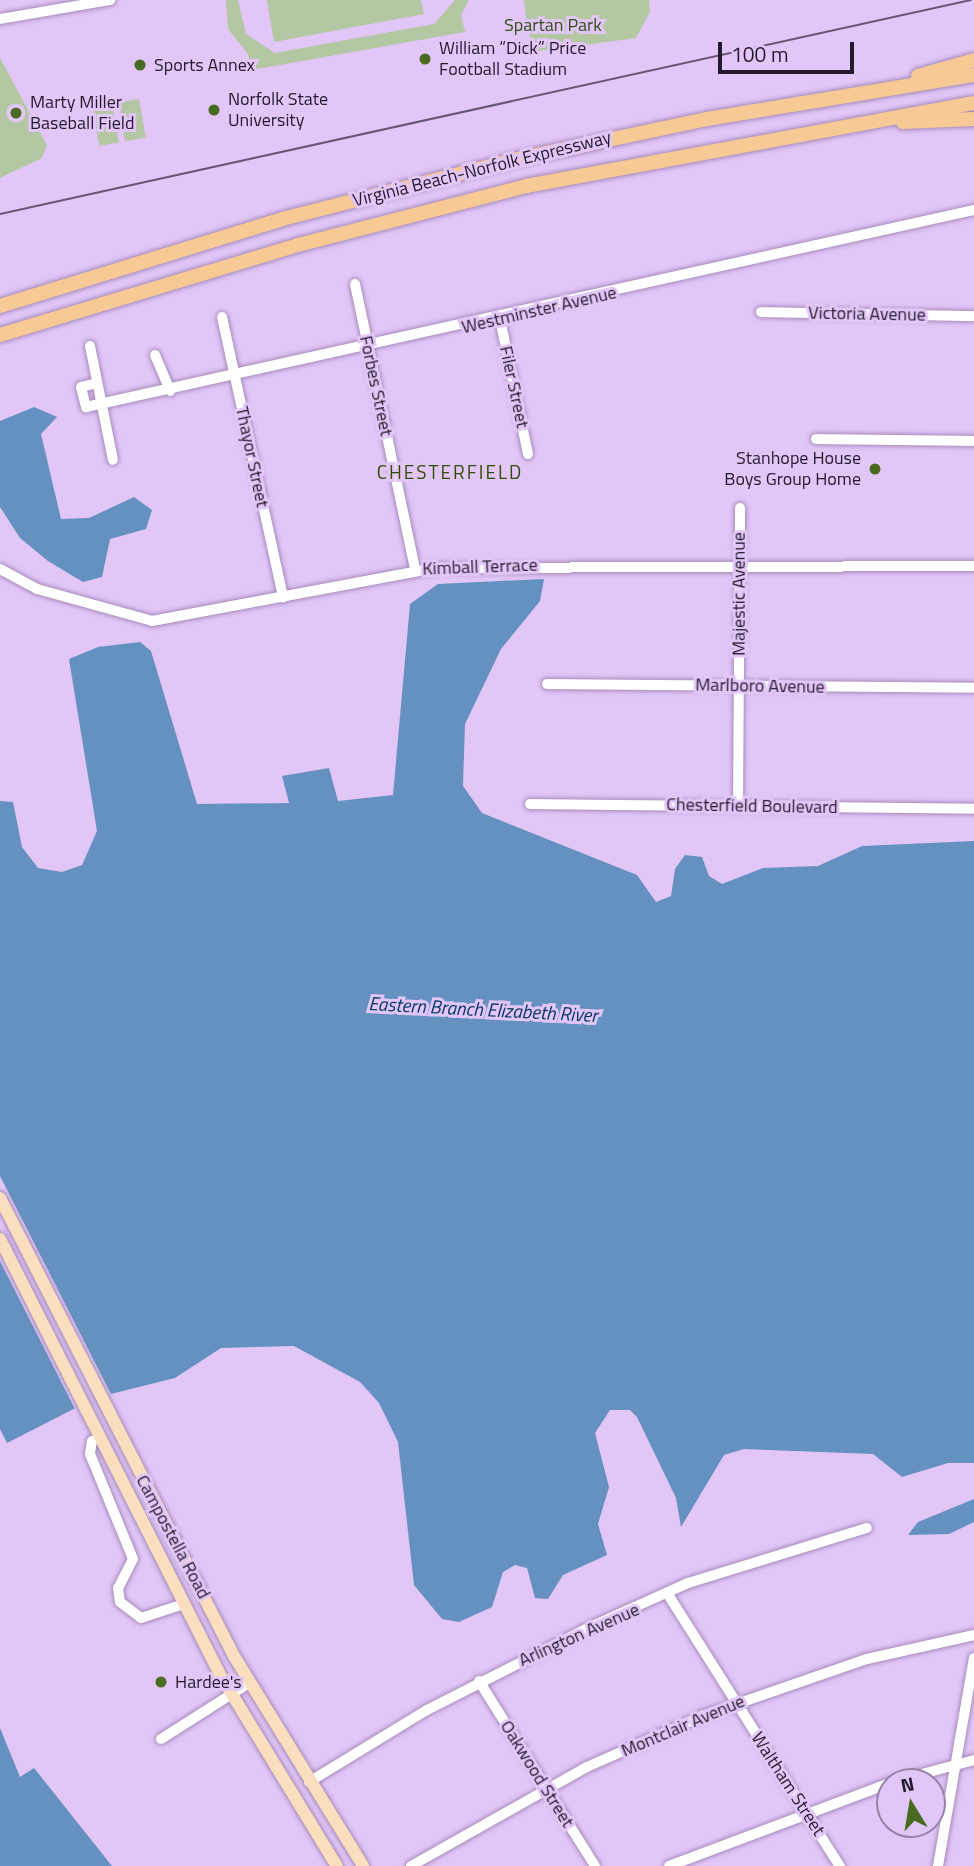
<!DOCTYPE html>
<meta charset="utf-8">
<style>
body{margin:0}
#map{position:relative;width:974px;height:1866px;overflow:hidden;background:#e2c6f8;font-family:"Titillium Web",sans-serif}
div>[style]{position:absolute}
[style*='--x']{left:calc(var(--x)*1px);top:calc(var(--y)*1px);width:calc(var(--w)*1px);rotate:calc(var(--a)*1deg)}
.green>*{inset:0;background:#b3c7a2;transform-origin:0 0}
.water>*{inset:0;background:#6491bf}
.pier>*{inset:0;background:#e2c6f8}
.roads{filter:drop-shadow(0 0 2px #a78cbb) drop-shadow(0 0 2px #a78cbb)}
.minor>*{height:10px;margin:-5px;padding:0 5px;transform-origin:5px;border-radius:5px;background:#fff}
.major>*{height:12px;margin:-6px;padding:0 6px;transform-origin:6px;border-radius:6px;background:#fadfbf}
.highway>*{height:14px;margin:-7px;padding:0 7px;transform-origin:7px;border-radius:7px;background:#f6c995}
.tram>*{height:2px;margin:-1px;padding:0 1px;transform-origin:1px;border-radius:1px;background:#665573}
.dots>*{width:19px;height:19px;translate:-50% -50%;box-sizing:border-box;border:4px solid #e2c6f8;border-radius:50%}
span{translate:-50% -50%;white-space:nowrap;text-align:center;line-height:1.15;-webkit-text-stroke:6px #e2c6f8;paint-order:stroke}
.park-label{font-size:18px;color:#344f13}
.poi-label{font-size:18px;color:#251a2d}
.left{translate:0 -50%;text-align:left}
.right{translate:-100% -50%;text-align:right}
.street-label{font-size:18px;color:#251a2d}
.neighbourhood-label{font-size:19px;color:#304d06;letter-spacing:2px}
.water-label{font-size:19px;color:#053864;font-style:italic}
.north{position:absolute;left:876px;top:1768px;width:70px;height:70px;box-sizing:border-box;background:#e2c6f8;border:2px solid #9681a7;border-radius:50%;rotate:349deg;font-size:19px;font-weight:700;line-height:28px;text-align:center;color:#251a2d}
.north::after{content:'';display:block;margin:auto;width:24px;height:32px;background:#486a21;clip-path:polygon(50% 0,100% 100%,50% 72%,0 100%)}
.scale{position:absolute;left:718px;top:42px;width:136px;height:32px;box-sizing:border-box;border:4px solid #251a2d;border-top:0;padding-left:9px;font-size:21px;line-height:24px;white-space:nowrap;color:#251a2d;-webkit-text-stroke:5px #e2c6f8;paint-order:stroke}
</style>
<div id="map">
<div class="green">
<i style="clip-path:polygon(226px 0,238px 0,246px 34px,275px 53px,434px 24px,455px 0,469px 0,461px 15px,465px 32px,251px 70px,248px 54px,228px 29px)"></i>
<i style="clip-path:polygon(267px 0,421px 0,424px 14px,274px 42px)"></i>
<i style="clip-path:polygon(524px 0,649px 0,650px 12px,636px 38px,539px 51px,528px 33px)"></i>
<i style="clip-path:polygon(0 58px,47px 145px,42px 158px,0 178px)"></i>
<i style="left:139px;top:99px;width:39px;height:21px;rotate:80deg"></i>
<i style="left:112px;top:103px;width:40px;height:20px;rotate:80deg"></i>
</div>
<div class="water">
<i style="clip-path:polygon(34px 407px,57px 417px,41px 434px,61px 519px,89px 518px,134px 497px,152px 510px,146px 529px,110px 539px,102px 577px,83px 582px,48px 561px,20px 538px,0 507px,0 421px)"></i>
<i style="clip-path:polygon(544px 579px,540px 601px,501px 649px,465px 724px,463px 786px,482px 813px,637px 875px,656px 902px,671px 896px,675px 869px,685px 855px,702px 857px,709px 876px,722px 884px,763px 868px,818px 866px,862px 846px,974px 841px,974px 1463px,948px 1463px,902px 1477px,873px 1454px,744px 1449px,724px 1455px,681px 1527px,676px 1498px,637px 1417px,630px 1410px,610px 1410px,595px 1433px,609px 1487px,598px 1524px,607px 1555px,563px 1575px,548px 1599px,535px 1598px,527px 1568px,515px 1565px,503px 1572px,492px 1607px,459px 1622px,442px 1619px,414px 1585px,398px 1442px,379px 1403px,360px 1382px,294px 1346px,221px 1348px,175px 1378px,95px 1398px,7px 1443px,0 1429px,0 801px,13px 802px,22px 847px,38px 868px,62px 872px,82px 865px,97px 831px,69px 659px,98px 647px,140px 642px,151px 651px,197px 804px,289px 803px,282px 776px,329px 768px,338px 801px,393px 795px,410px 604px,438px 584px)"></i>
<i style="clip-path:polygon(974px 1499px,974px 1522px,949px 1534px,908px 1535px,918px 1522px)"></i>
<i style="clip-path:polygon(0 1728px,20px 1777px,34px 1768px,112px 1866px,0 1866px)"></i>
</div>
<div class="pier">
<i style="clip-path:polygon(0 1176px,114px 1400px,77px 1413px,0 1261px)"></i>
</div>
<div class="roads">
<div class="minor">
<i style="--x:0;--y:19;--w:112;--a:-9.8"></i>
<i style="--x:355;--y:284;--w:291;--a:78.1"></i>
<i style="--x:761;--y:312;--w:213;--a:1.1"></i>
<i style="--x:222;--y:317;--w:287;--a:77.7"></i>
<i style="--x:500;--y:319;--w:138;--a:78.3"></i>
<i style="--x:90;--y:346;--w:116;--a:78.6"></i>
<i style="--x:155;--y:355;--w:39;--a:67"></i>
<i style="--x:97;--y:383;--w:16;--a:166"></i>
<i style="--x:81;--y:387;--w:21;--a:76"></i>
<i style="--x:86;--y:407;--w:910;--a:-12.51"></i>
<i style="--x:816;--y:439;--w:158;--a:0.7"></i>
<i style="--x:0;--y:569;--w:42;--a:28.4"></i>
<i style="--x:37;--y:589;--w:119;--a:15.5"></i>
<i style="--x:152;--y:621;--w:288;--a:-10.6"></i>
<i style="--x:435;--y:568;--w:539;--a:-0.21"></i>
<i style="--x:547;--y:684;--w:427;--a:0.5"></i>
<i style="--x:530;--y:804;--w:444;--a:0.6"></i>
<i style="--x:738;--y:805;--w:297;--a:-89.6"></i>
<i style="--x:92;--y:1441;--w:13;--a:99"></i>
<i style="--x:90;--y:1454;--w:113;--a:67.7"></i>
<i style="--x:133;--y:1559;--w:33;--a:117"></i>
<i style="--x:118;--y:1588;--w:14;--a:82"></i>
<i style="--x:120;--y:1602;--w:26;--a:37"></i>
<i style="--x:141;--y:1618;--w:45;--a:-18"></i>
<i style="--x:669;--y:1596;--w:320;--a:57.7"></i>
<i style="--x:479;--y:1681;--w:218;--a:57.9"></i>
<i style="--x:161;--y:1739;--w:104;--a:-32.5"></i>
<i style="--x:309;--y:1782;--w:138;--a:-31.4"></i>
<i style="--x:427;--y:1710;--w:178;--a:-27"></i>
<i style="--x:586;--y:1629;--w:112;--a:-24.3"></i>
<i style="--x:688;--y:1583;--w:187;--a:-17.1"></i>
<i style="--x:892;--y:1782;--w:85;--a:-15"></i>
<i style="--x:411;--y:1866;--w:202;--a:-29.4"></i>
<i style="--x:587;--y:1767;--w:126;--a:-23.9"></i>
<i style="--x:702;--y:1716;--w:175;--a:-19.1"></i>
<i style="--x:867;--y:1659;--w:110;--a:-12.6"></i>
<i style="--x:669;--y:1866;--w:236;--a:-20.6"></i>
<i style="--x:938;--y:1866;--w:211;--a:-80.2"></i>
</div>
<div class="major">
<i style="--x:0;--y:1198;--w:514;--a:62.94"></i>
<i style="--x:234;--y:1656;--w:246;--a:58.4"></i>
<i style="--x:0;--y:1239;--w:486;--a:63.2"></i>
<i style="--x:219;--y:1673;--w:226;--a:58.6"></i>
</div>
<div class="highway">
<i style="--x:918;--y:76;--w:58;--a:-15.9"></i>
<i style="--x:903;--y:122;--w:71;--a:-2.4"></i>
<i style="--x:0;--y:306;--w:295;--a:-17.1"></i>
<i style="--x:282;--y:219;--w:234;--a:-14.3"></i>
<i style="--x:509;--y:161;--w:202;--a:-12"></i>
<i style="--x:707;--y:119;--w:271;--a:-9.4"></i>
<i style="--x:0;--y:335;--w:311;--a:-16.8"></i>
<i style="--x:298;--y:245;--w:236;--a:-14.5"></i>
<i style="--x:526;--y:186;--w:456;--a:-10.5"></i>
</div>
</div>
<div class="tram">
<i style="--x:0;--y:214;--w:994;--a:-12.43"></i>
</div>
<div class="dots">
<i style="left:425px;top:59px;background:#486a21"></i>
<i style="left:140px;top:65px;background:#486a21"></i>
<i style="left:214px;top:110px;background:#486a21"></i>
<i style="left:16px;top:113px;background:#486a21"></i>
<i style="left:875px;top:469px;background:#486a21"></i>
<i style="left:161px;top:1682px;background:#486a21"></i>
</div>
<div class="park-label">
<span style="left:553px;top:25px">Spartan Park</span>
</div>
<div class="poi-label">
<span class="left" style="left:439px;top:59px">William “Dick” Price<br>Football Stadium</span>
<span class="left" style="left:154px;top:65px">Sports Annex</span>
<span class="left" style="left:228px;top:110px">Norfolk State<br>University</span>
<span class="left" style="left:30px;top:113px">Marty Miller<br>Baseball Field</span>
<span class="right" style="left:861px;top:469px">Stanhope House<br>Boys Group Home</span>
<span class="left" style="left:175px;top:1682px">Hardee's</span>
</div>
<div class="street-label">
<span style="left:482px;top:169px;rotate:-14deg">Virginia Beach-Norfolk Expressway</span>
<span style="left:539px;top:310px;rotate:-13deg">Westminster Avenue</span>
<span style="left:867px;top:314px;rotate:1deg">Victoria Avenue</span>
<span style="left:376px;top:386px;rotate:78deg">Forbes Street</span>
<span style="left:514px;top:387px;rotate:78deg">Filer Street</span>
<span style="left:252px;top:457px;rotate:78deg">Thayor Street</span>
<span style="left:480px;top:567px;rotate:-2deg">Kimball Terrace</span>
<span style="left:739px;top:594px;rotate:-90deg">Majestic Avenue</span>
<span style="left:760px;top:686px;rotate:1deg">Marlboro Avenue</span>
<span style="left:752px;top:806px;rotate:1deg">Chesterfield Boulevard</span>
<span style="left:173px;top:1537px;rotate:62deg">Campostella Road</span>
<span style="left:579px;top:1635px;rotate:-24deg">Arlington Avenue</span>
<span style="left:683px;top:1726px;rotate:-23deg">Montclair Avenue</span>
<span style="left:537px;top:1774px;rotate:58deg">Oakwood Street</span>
<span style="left:788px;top:1784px;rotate:57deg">Waltham Street</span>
</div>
<div class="neighbourhood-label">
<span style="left:450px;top:472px">CHESTERFIELD</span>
</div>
<div class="water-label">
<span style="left:483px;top:1009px;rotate:3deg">Eastern Branch Elizabeth River</span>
</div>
<div class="north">N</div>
<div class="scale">100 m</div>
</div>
